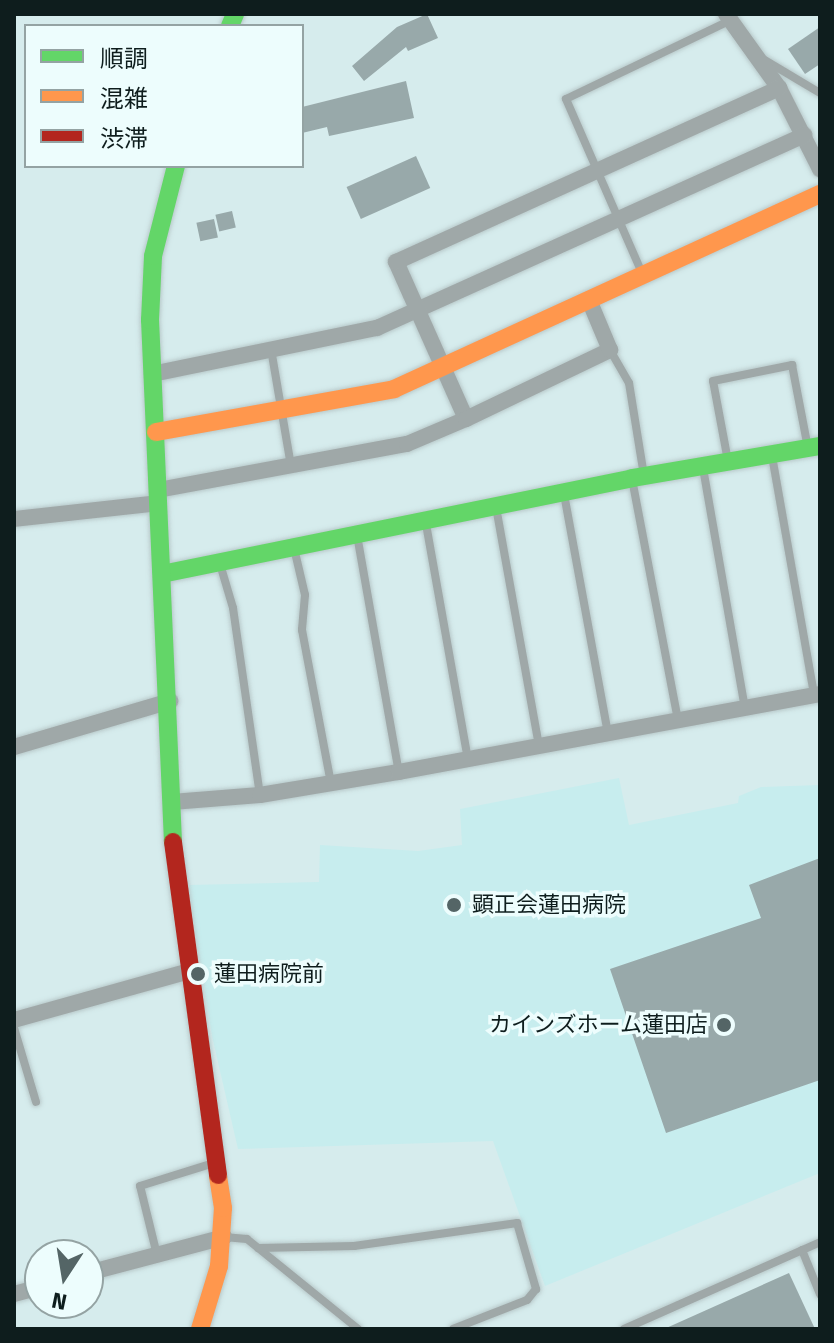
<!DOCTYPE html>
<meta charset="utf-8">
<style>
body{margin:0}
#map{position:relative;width:834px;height:1343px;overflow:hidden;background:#d6eced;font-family:"Fira Sans","Noto Sans JP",sans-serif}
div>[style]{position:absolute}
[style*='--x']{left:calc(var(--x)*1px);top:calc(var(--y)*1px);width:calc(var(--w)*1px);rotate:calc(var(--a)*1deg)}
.built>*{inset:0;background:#c7edee}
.building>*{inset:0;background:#98a9aa;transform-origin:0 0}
.roads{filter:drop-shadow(0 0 2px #b8c9ca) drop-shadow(0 0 2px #b8c9ca)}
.lane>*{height:8px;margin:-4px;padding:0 4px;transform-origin:4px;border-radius:4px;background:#9fa8a8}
.street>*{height:16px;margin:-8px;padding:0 8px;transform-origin:8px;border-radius:8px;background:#9fa8a8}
.fast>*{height:18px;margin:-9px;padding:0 9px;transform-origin:9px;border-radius:9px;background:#63d668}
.slow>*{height:18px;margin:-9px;padding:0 9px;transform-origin:9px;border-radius:9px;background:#ff974d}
.jam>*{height:18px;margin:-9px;padding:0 9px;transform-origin:9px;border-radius:9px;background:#b3261e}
.dots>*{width:22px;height:22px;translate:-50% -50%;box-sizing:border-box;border:4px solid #edfdfd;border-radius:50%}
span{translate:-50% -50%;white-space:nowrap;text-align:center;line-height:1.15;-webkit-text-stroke:7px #edfdfd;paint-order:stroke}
.poi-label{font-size:22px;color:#0e1d1d}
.left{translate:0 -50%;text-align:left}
.right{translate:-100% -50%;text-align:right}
.frame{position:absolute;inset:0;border:16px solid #0e1d1d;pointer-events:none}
.legend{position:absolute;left:24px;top:24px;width:280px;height:144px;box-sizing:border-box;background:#edfdfd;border:2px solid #94a3a3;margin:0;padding:10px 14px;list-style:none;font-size:24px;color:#0e1d1d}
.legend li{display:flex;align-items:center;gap:16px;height:40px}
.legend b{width:40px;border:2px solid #94a3a3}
.north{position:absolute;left:24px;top:1239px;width:80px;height:80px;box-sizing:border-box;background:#edfdfd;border:2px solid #94a3a3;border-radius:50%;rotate:192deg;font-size:22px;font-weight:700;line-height:32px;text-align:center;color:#0e1d1d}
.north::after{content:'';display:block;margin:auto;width:28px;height:36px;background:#546566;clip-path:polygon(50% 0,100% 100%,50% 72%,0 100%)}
</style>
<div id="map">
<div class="built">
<i style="clip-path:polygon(619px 778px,629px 825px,738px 803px,739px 796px,761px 787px,820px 785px,820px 1173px,545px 1286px,493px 1141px,238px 1149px,212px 1036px,188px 885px,319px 882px,320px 845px,418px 851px,462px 845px,460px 809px)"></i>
</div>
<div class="building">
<i style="clip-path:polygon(427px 14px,438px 38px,408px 51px,406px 47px,364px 81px,352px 66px,397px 27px)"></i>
<i style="clip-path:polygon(820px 27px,820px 64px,805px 74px,788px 49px)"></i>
<i style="clip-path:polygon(406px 81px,414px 118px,329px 136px,327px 127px,302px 133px,302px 107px)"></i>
<i style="left:416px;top:156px;width:35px;height:76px;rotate:66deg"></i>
<i style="left:232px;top:211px;width:17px;height:17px;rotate:77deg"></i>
<i style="left:214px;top:219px;width:19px;height:18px;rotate:78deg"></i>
<i style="clip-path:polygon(820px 858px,820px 1080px,666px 1133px,610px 969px,761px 918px,749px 885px)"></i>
<i style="clip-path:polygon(789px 1273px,815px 1329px,664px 1329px)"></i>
</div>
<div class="roads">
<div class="lane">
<i style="--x:763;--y:59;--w:66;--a:30.8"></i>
<i style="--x:642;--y:273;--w:190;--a:-113.6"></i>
<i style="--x:566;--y:99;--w:181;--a:-25.6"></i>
<i style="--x:271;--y:349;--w:119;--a:80.3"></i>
<i style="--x:610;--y:350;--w:38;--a:60"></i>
<i style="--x:629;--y:383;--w:94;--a:80.8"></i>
<i style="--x:772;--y:456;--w:242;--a:80"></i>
<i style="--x:728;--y:461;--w:81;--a:-100.6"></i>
<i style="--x:713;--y:381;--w:81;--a:-11.4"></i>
<i style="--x:792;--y:365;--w:85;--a:79.1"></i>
<i style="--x:703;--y:468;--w:244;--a:80.1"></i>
<i style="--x:632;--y:479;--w:245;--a:79.2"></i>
<i style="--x:564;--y:494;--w:243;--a:79.6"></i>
<i style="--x:496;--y:507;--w:243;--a:79.8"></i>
<i style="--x:426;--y:524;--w:239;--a:79.9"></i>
<i style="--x:357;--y:535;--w:241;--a:80"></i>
<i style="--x:294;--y:548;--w:48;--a:76.8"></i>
<i style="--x:305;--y:595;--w:35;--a:95"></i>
<i style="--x:302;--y:630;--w:156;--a:79.3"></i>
<i style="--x:220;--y:564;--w:46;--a:73.5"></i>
<i style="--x:233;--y:608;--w:189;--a:81.8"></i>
<i style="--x:14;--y:1028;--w:77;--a:73.4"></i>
<i style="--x:224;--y:1237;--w:23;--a:5"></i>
<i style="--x:247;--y:1239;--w:143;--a:39"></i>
<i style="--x:258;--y:1248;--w:96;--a:-1.2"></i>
<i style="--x:354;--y:1246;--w:165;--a:-8"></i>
<i style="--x:517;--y:1223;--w:69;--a:73.9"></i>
<i style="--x:536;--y:1289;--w:14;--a:129"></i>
<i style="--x:527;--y:1300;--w:79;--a:158.6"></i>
<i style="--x:802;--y:1250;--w:48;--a:67.8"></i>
<i style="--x:157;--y:1255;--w:71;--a:-103.8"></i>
<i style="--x:140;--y:1186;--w:77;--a:-17.3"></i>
<i style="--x:624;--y:1329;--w:214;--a:-23.9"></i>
</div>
<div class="street">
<i style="--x:726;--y:14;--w:91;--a:54.4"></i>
<i style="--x:779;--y:88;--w:91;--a:63.2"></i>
<i style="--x:152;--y:374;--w:230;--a:-11.6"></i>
<i style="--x:377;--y:328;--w:469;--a:-24.3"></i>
<i style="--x:466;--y:419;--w:172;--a:-114"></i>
<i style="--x:396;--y:262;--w:421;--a:-24.4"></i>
<i style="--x:158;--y:490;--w:253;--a:-10.5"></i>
<i style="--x:407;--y:444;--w:64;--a:-23"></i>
<i style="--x:466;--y:419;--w:160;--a:-25.6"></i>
<i style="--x:610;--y:350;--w:54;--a:-112.8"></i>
<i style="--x:14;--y:519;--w:145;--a:-6.3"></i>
<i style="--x:14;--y:747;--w:163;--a:-16.4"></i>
<i style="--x:172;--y:802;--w:88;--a:-4.5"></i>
<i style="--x:260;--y:795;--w:141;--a:-9.4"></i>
<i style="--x:399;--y:772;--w:428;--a:-10.5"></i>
<i style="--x:14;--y:1020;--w:179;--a:-15.6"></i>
<i style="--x:88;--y:1273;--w:141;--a:-14.8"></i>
<i style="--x:14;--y:1294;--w:27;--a:-15"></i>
</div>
<div class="fast">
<i style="--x:230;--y:26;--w:13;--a:-67"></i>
<i style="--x:162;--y:574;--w:480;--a:-11.5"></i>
<i style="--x:632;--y:478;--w:191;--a:-9.7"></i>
<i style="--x:173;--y:842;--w:523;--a:-92.52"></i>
<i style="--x:150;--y:320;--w:64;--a:-87.3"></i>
<i style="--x:153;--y:256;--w:93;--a:-75.7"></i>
</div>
<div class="slow">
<i style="--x:156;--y:432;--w:242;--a:-10.2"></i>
<i style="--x:394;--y:389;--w:469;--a:-24.6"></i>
<i style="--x:200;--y:1329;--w:66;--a:-73.2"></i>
<i style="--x:219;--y:1266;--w:58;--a:-86.1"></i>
<i style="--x:223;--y:1208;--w:33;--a:-99"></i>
</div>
<div class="jam">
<i style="--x:173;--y:842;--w:336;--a:82.3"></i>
</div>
</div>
<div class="dots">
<i style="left:454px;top:905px;background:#546566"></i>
<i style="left:198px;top:974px;background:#546566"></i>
<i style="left:724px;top:1025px;background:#546566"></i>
</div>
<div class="poi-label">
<span class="left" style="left:472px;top:905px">顕正会蓮田病院</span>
<span class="left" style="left:214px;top:974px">蓮田病院前</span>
<span class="right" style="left:708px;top:1025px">カインズホーム蓮田店</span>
</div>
<div class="frame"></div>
<ul class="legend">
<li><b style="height:10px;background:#63d668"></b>順調</li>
<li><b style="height:10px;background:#ff974d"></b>混雑</li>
<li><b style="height:10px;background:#b3261e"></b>渋滞</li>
</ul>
<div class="north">N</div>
</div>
